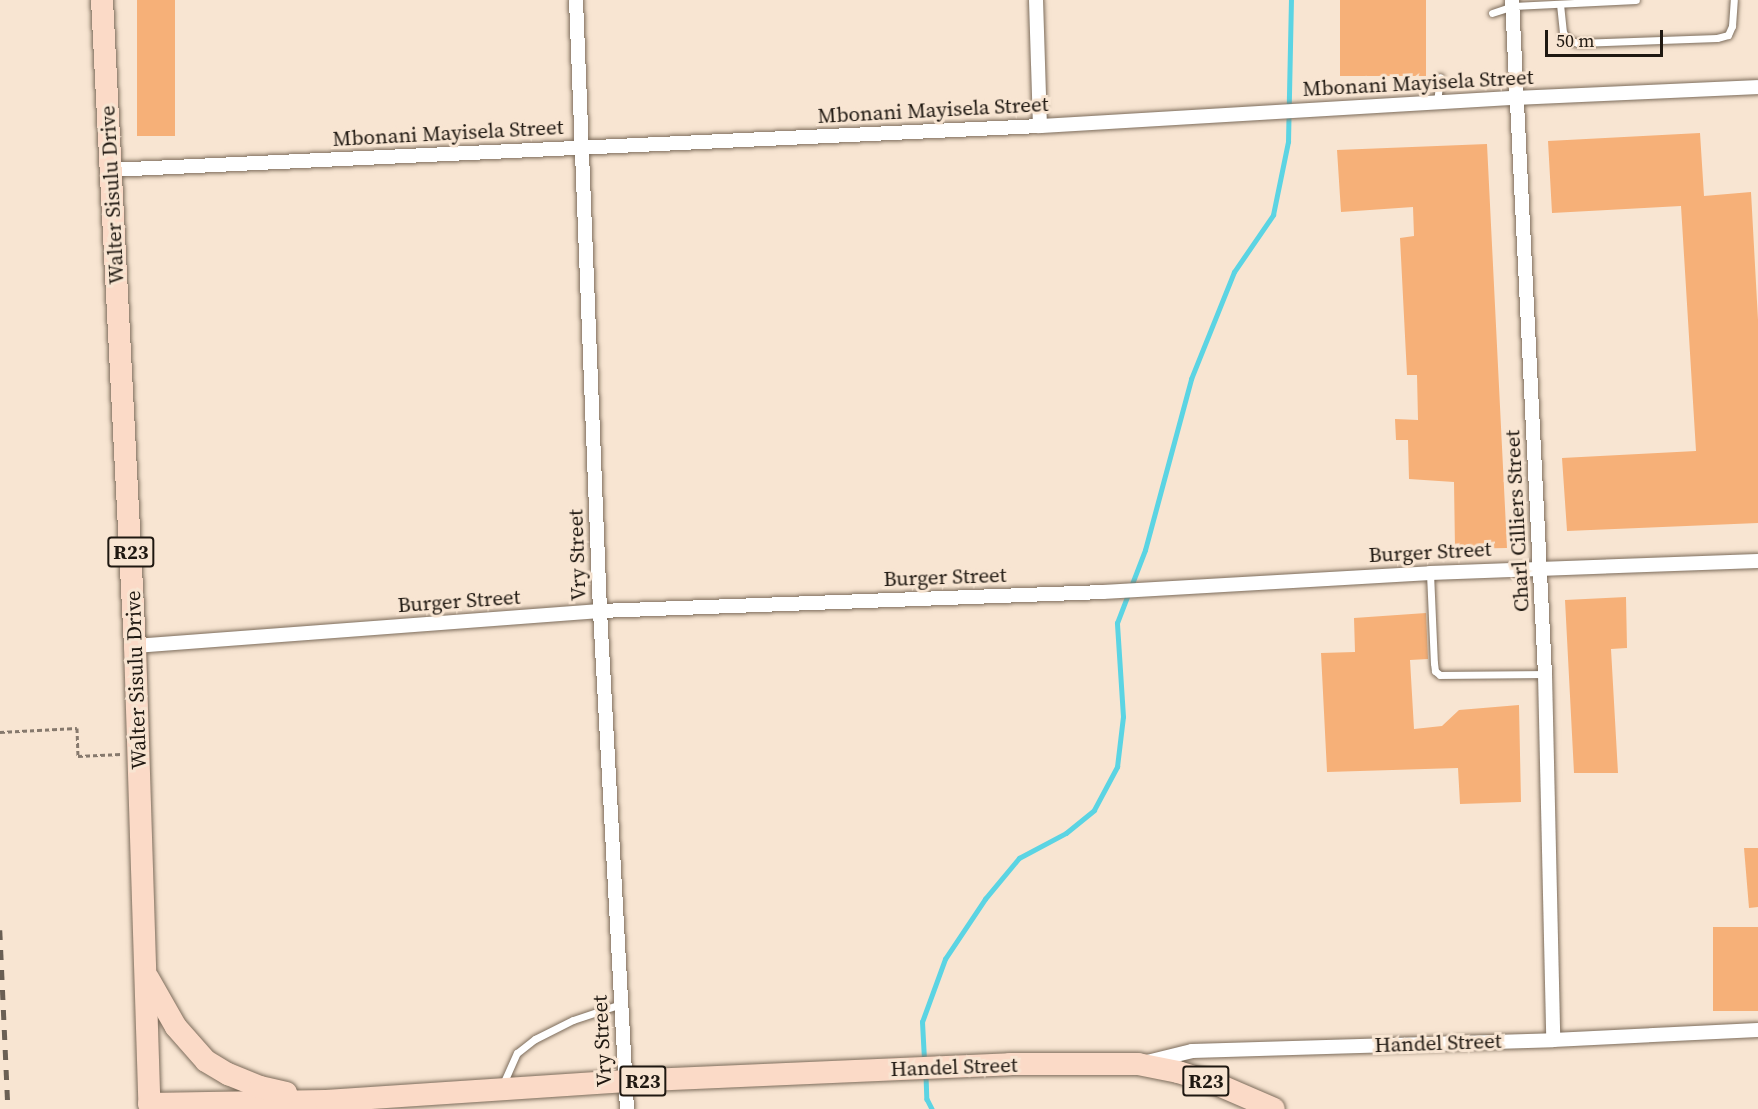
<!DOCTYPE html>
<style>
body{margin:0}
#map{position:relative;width:1758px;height:1109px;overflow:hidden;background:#f8e5d2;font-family:"Source Serif 4",serif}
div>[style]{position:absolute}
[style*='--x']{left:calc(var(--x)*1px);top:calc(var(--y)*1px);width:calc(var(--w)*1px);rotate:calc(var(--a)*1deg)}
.stream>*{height:4.5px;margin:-2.25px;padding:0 2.25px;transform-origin:2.25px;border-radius:2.25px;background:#5bd4e3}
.building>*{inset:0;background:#f6b078;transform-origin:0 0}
.path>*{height:3px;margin-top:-1.5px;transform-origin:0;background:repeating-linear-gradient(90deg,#86796d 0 4.5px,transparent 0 7.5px)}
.roads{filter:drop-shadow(0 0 2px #7c6c5b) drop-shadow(0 0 2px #7c6c5b)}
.service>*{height:7px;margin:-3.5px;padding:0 3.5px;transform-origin:3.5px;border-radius:3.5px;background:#fff}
.minor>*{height:14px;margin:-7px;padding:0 7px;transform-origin:7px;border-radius:7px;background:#fff}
.primary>*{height:22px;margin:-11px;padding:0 11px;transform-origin:11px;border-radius:11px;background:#fbdac7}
.rail>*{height:4.5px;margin-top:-2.25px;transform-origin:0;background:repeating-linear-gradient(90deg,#6a5f54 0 10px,transparent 0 20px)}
span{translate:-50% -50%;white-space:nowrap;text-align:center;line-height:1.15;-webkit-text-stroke:6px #f8e5d2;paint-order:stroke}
.shield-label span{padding:2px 4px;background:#f8e5d2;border:2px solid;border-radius:4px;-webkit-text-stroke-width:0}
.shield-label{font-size:20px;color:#1f1811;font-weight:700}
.street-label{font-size:21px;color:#1f1811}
.scale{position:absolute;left:1545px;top:30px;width:118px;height:27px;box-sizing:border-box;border:3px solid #1f1811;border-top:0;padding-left:8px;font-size:18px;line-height:21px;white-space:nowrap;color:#1f1811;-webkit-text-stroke:4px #f8e5d2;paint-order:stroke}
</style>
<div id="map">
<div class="stream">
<i style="--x:924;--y:1060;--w:38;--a:-93"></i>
<i style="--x:922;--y:1022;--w:67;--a:-69.9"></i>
<i style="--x:945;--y:959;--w:72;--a:-56.3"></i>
<i style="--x:985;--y:899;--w:53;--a:-50.3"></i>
<i style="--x:1019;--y:858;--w:53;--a:-28"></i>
<i style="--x:1066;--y:833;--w:36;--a:-39"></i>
<i style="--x:1094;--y:810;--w:49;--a:-61.9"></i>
<i style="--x:1117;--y:767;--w:50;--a:-83.2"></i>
<i style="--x:1123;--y:717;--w:94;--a:-93.7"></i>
<i style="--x:1117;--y:623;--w:78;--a:-69"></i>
<i style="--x:1145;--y:550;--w:177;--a:-74.9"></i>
<i style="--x:1191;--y:379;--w:115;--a:-68.1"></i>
<i style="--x:1234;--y:272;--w:69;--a:-55.6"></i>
<i style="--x:1273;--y:215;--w:75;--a:-78.4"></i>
<i style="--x:1288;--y:142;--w:142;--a:-88.8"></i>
<i style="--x:926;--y:1075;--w:24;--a:88"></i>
<i style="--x:927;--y:1099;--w:11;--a:63"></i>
</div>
<div class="building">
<i style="left:137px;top:0;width:38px;height:136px"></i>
<i style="left:1340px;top:0;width:86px;height:76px"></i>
<i style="clip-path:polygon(1700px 133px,1704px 196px,1751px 192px,1758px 320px,1758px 523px,1567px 531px,1562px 458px,1696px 451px,1681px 206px,1552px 213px,1548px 141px)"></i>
<i style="clip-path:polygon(1487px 144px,1507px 548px,1455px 549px,1454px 482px,1409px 479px,1408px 440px,1396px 440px,1395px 419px,1418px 420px,1417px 375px,1407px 375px,1400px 238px,1414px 236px,1413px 207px,1341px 212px,1337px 150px)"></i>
<i style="clip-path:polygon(1626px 597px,1627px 648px,1611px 649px,1618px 773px,1574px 773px,1565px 600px)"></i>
<i style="clip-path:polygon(1426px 613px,1428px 659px,1410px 660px,1414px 729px,1442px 726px,1459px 710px,1519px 705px,1521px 802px,1460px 804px,1458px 768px,1327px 772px,1321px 653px,1355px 652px,1354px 618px)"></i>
<i style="clip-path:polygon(1744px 848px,1758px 848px,1758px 907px,1749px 908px)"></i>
<i style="left:1758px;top:927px;width:84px;height:45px;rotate:90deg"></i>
</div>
<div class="path">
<i style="--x:0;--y:732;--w:77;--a:-3"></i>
<i style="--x:77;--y:728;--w:28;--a:88"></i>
<i style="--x:78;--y:756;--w:43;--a:-2.7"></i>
</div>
<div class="roads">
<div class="service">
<i style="--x:1560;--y:4;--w:28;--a:84"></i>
<i style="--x:1563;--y:32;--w:9;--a:58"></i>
<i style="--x:1568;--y:40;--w:10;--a:17"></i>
<i style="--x:1578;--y:43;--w:139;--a:-2.1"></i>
<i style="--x:1717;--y:38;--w:11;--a:-15"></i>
<i style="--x:1728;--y:35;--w:10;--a:-66"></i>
<i style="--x:1732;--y:26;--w:26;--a:-86"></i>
<i style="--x:1492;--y:13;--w:22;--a:-18"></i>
<i style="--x:1513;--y:6;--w:123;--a:-2.8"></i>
<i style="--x:1437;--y:102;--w:25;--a:-83"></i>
<i style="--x:1430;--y:573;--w:90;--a:87.5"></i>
<i style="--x:1434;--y:663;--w:8;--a:83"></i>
<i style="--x:1435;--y:671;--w:6;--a:39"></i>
<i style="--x:1440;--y:675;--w:105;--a:-0.5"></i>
<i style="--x:503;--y:1084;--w:34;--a:-66"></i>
<i style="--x:517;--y:1053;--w:23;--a:-38"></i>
<i style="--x:535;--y:1039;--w:42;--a:-26.6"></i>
<i style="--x:573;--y:1020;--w:51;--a:-18.4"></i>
</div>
<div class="minor">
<i style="--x:576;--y:0;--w:611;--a:87.75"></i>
<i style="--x:600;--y:611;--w:499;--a:86.9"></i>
<i style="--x:1036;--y:0;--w:126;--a:88.2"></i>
<i style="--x:1512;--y:0;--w:675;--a:87.2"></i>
<i style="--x:1545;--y:674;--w:366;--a:88.7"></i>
<i style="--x:110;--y:170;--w:931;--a:-2.71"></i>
<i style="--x:1040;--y:126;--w:477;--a:-3.4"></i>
<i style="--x:1516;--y:98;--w:242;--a:-2.6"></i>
<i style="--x:135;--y:646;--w:466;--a:-4.3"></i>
<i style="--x:600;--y:611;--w:503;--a:-2.16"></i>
<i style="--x:1103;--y:592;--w:328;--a:-3.3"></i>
<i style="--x:1430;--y:573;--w:328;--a:-2.1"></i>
<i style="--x:1147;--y:1062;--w:46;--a:-13.7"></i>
<i style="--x:1192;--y:1051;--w:361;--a:-1.7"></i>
<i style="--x:1553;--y:1040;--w:205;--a:-2.8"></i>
</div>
<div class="primary">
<i style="--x:102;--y:0;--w:647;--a:87.08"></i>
<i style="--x:135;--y:646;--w:458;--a:88.2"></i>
<i style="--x:149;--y:1104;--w:177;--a:-1"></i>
<i style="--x:326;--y:1101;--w:301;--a:-3.8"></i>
<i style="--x:626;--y:1081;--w:384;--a:-2.5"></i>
<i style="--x:1010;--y:1064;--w:128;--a:0"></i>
<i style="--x:1138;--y:1064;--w:41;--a:11.3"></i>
<i style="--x:1178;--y:1072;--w:38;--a:17"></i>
<i style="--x:1214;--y:1083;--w:65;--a:23.4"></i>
<i style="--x:148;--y:978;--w:56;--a:60.3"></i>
<i style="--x:176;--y:1027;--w:45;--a:48.6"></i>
<i style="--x:206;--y:1061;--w:26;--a:31"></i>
<i style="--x:228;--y:1074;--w:35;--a:22"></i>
<i style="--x:260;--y:1087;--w:27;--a:13"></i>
</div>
</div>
<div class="rail">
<i style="--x:0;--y:930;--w:179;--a:87.4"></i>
</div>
<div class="shield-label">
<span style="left:131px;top:552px">R23</span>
<span style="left:643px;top:1081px">R23</span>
<span style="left:1206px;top:1081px">R23</span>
</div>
<div class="street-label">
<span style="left:1418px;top:83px;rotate:-3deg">Mbonani Mayisela Street</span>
<span style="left:933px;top:110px;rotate:-3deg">Mbonani Mayisela Street</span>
<span style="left:448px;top:133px;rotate:-3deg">Mbonani Mayisela Street</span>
<span style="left:112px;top:195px;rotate:-93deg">Walter Sisulu Drive</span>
<span style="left:1517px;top:521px;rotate:-93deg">Charl Cilliers Street</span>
<span style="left:1430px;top:552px;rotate:-3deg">Burger Street</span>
<span style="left:577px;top:555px;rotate:-92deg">Vry Street</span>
<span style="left:945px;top:577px;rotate:-2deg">Burger Street</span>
<span style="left:459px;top:601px;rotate:-4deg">Burger Street</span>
<span style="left:136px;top:680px;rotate:-92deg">Walter Sisulu Drive</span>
<span style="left:602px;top:1041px;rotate:-93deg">Vry Street</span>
<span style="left:1438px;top:1043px;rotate:-2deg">Handel Street</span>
<span style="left:954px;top:1067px;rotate:-2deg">Handel Street</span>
</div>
<div class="scale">50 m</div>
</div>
